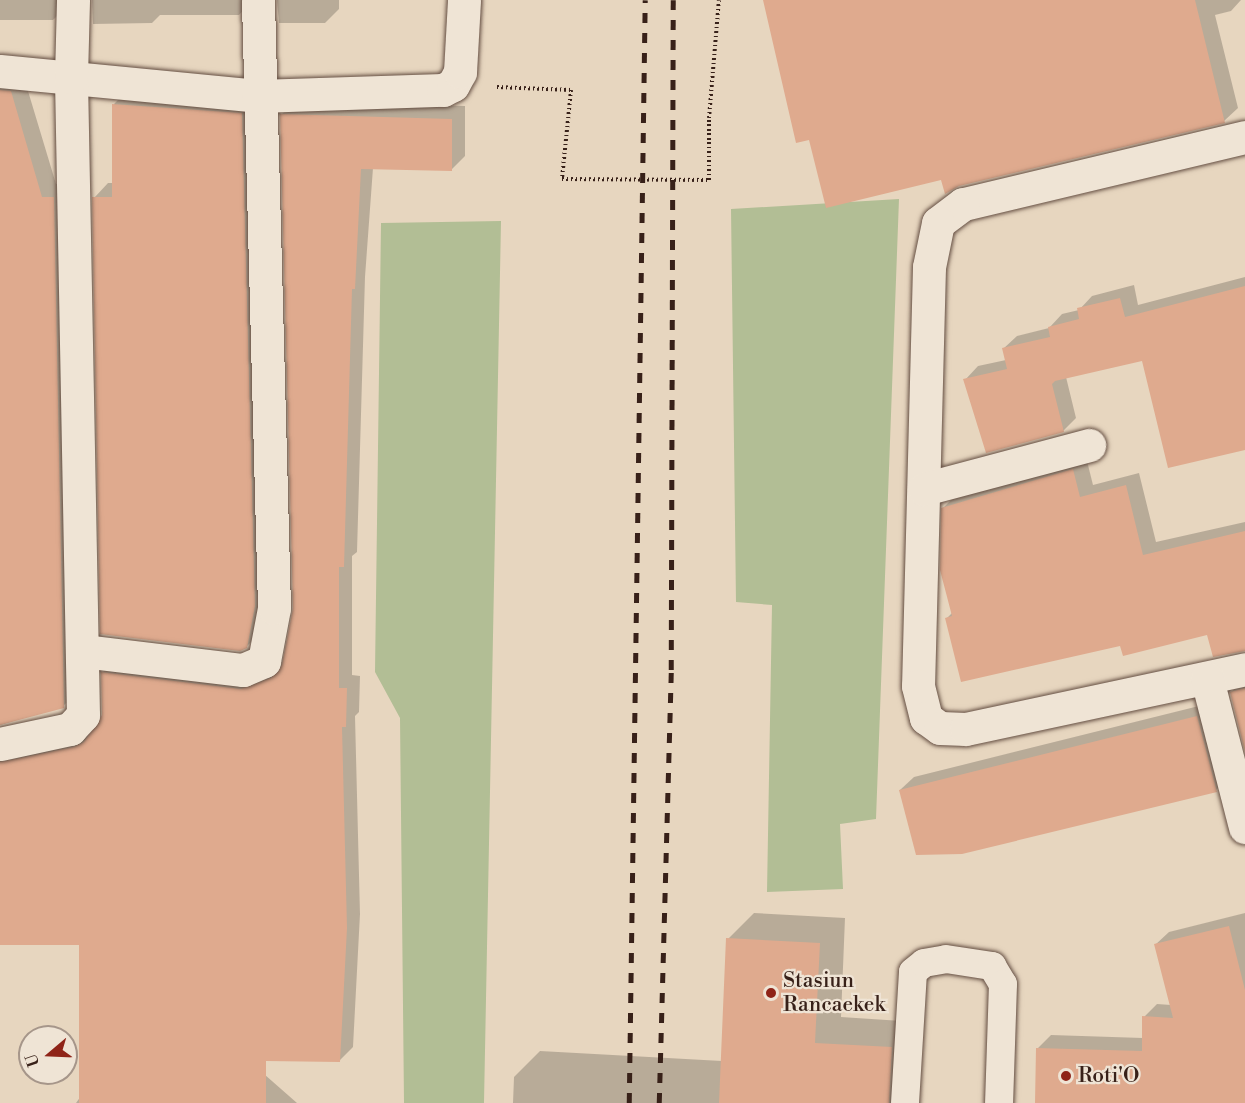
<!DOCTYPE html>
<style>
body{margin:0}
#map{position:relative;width:1245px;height:1103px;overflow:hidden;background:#e7d6bf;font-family:"Libre Bodoni",serif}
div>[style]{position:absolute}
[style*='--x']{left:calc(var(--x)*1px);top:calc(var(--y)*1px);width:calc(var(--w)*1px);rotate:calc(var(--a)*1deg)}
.green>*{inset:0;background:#b2be95}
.shadow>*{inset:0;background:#0003}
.building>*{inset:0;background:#dfaa8e}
.path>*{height:4px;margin-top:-2px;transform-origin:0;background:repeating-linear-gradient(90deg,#382119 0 1.5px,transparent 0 4.5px)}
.roads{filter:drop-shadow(0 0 2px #644e42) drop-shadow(0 0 2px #644e42)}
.lane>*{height:28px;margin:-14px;padding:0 14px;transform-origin:14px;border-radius:14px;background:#efe4d5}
.street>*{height:33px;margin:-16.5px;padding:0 16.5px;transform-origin:16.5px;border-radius:16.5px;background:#efe4d5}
.rail>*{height:4.5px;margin-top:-2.25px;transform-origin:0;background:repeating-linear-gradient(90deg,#382119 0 10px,transparent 0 20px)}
.path-bridge>*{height:4px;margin-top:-2px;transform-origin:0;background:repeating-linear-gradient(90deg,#382119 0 1.5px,transparent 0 4.5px)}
.dots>*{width:16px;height:16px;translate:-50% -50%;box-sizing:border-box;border:3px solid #efe4d5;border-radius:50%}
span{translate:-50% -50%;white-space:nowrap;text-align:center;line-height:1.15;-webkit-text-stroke:4.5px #efe4d5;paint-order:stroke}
.poi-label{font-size:21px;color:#382119}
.left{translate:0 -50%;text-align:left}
.north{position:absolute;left:18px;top:1025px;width:60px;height:60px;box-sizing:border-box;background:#efe4d5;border:2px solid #a6968a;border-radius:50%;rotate:251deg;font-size:16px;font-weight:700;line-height:24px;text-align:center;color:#382119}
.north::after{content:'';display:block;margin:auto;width:21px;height:27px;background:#8f2418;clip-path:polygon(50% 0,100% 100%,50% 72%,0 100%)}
</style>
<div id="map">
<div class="green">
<i style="clip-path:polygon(899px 199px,876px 819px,840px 824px,843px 889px,767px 892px,772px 605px,736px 602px,731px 209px)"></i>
<i style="clip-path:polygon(501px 221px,484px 1103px,404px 1103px,400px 718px,375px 672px,381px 223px)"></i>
</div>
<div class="shadow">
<i style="clip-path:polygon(0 0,67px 0,67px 6px,53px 20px,0 20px)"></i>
<i style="clip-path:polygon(92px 0,253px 0,239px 15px,160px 15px,152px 23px,93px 24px)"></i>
<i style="clip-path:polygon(277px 0,339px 0,339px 9px,325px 23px,279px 23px)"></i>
<i style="clip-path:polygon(765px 0,1241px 0,1231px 11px,1215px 15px,1238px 108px,1224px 121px,810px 138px)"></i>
<i style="clip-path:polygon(0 81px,25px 81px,56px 184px,67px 184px,77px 693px,63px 706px,0 725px)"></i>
<i style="clip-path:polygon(128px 90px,256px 100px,261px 632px,247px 646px,94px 198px,108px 183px,114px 183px,114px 104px)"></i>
<i style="clip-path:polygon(295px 101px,465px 106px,465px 156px,452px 169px,373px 168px,365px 277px,357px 552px,352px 556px,352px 675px,360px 676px,359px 712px,355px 716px,360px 914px,353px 1047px,340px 1060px,247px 1059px,297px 1103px,76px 1103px,81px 1096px,80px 944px,0 943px,0 740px,9px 749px,92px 733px,103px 716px,102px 673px,116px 659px,255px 676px,282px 664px,294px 608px,281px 115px)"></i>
<i style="clip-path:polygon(1245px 277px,1245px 449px,1143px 359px,1066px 377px,1076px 418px,1063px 431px,965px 380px,978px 366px,1006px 360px,1003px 349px,1017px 336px,1049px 328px,1062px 314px,1079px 310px,1092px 296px,1134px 285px,1138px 305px)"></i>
<i style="clip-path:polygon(1086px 457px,1093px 485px,1139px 473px,1156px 542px,1245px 522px,1245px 650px,1209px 633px,1121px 644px,947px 618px,952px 613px,943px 508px,956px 495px)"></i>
<i style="clip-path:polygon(1245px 679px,1245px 746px,1231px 692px)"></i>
<i style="clip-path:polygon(1211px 703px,1230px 777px,1216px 790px,900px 790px,914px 777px)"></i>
<i style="clip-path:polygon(754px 913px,845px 918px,841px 1017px,917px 1022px,913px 1103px,513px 1103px,514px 1077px,540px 1051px,722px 1061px,728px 939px)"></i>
<i style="clip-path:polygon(1245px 913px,1245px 1103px,1036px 1103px,1037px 1049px,1051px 1035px,1143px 1038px,1144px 1017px,1157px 1004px,1171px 1005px,1155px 945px,1169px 932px)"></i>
</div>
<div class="building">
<i style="clip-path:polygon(763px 0,1195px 0,1225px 123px,959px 186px,945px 194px,941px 180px,826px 208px,809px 140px,796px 143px)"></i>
<i style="clip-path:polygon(0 90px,11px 91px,42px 197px,54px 197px,64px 708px,0 725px)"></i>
<i style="clip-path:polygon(112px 104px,242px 113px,255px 606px,247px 648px,240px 651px,100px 634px,92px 197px,112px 197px)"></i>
<i style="clip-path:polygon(280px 114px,452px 119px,452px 171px,361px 169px,355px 289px,352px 289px,344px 567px,339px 567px,339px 688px,347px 688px,346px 727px,342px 727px,347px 928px,340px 1062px,266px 1061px,266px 1103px,79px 1103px,79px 945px,0 945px,0 762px,74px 747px,84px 742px,102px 715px,101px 672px,241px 689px,271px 678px,282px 665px,293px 608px)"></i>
<i style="clip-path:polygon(1245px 286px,1245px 450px,1168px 468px,1142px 361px,1055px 381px,1052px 384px,1064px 432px,986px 453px,963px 379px,1007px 369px,1002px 348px,1050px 337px,1048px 327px,1079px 319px,1077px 308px,1120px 298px,1125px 317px)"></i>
<i style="clip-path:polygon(1073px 469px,1080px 497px,1126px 485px,1143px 555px,1245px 531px,1245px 651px,1213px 657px,1207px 635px,1123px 656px,1120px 646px,961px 682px,945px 618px,952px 616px,940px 570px,941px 508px)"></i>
<i style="clip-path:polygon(1245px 688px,1245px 752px,1230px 692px)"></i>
<i style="clip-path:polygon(1197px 716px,1217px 792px,962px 854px,916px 855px,899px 790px)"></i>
<i style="clip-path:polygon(1229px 926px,1245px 990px,1245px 1103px,1035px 1103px,1036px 1048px,1142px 1051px,1142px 1016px,1173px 1018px,1154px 944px)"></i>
<i style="clip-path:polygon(726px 938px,820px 943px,815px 1043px,892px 1047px,889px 1103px,719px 1103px)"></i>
</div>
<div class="path">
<i style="--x:497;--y:87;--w:74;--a:2.3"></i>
<i style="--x:571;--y:90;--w:89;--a:95.8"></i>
<i style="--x:709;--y:180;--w:62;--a:-90"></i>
<i style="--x:709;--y:118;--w:118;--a:-85.2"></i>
</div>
<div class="roads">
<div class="lane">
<i style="--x:905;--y:1103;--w:131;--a:-86.5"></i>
<i style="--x:913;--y:972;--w:14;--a:-39"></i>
<i style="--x:924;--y:963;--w:22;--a:-10"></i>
<i style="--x:946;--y:959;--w:47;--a:8.7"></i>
<i style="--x:992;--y:966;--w:21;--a:59"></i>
<i style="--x:1003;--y:984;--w:119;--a:91.9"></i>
</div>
<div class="street">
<i style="--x:0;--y:71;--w:259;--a:5.5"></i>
<i style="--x:258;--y:96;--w:185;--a:-1.9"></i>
<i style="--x:443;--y:90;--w:11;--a:-27"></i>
<i style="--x:453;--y:85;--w:15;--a:-62"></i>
<i style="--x:460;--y:72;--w:72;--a:-86.8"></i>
<i style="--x:1245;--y:137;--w:290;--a:166.6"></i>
<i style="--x:963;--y:204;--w:31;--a:143"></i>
<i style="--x:938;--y:223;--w:45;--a:101.6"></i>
<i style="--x:929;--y:267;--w:419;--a:91.5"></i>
<i style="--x:918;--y:686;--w:33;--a:76"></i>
<i style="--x:926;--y:718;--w:17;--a:36"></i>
<i style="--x:940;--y:728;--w:26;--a:2"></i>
<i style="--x:966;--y:729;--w:285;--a:-12.1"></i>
<i style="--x:924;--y:489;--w:171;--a:-14.9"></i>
<i style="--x:83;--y:651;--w:161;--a:6.8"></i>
<i style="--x:243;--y:670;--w:23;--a:-23"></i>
<i style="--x:264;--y:661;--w:54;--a:-79.3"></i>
<i style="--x:274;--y:608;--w:608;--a:-91.51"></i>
<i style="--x:1207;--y:679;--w:153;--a:75.6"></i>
<i style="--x:0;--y:744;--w:72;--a:-12.1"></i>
<i style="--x:70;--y:729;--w:19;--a:-47"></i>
<i style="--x:83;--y:715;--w:638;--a:-91.08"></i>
<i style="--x:71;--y:77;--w:77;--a:-88.5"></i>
</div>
</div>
<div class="rail">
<i style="--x:629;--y:1103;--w:1103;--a:-89.17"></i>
<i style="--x:659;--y:1103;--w:433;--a:-88.4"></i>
<i style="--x:671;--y:670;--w:670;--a:-89.83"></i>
</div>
<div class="path-bridge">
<i style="--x:562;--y:179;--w:147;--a:0.4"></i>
</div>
<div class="dots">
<i style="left:771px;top:993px;background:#8f2418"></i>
<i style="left:1066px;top:1076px;background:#8f2418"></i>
</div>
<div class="poi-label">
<span class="left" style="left:783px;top:993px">Stasiun<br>Rancaekek</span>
<span class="left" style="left:1078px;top:1076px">Roti'O</span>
</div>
<div class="north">U</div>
</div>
